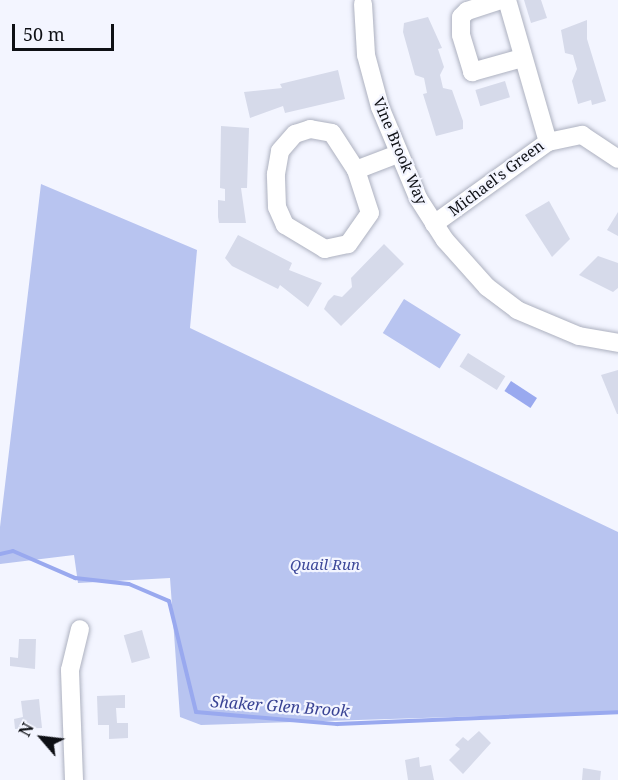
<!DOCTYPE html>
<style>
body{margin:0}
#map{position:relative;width:618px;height:780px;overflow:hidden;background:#f3f5ff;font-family:"Noto Serif",serif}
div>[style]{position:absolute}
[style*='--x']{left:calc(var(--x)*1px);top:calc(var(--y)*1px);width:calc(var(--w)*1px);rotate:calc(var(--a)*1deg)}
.green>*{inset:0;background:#b8c4f0;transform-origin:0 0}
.water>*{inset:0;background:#99a9ef;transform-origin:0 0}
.stream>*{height:4px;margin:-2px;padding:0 2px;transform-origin:2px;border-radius:2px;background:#99a9ef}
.building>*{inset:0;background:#d6daea;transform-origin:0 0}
.roads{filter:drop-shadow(0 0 2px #adb1c0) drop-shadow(0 0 2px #adb1c0)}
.minor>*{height:18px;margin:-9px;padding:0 9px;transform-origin:9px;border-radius:9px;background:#fff}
span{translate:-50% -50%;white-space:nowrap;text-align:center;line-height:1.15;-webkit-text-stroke:4.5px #f3f5ff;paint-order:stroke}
.street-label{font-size:15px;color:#0e1015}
.park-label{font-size:15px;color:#3e499a;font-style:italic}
.water-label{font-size:16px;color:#394394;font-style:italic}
.north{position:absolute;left:12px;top:708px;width:60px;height:60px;-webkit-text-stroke:4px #f3f5ff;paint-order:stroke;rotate:298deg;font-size:16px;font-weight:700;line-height:24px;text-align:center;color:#0e1015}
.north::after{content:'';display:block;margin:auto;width:21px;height:27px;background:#0e1015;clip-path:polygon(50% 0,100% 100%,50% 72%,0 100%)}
.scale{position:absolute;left:12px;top:24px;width:102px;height:27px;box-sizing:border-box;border:3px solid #0e1015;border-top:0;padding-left:8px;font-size:18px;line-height:21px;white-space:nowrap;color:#0e1015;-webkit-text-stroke:4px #f3f5ff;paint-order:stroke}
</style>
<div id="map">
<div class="green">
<i style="clip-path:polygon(41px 184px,197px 250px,190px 328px,618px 532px,618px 712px,201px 725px,180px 717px,170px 578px,78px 583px,74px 555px,0 564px,0 527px)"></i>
<i style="left:404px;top:299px;width:67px;height:40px;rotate:32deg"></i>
</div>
<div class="water">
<i style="left:511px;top:381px;width:31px;height:12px;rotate:33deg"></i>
</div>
<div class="stream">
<i style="--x:0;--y:554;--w:13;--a:-13"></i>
<i style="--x:13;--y:551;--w:68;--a:23.5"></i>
<i style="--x:75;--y:578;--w:54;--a:6.3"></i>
<i style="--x:129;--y:584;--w:43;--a:23"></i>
<i style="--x:169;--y:601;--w:114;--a:76.3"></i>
<i style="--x:196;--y:712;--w:142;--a:4.9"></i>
<i style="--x:337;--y:724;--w:281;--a:-2.4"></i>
</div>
<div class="building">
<i style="clip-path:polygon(524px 0,541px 0,547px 18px,531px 23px)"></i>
<i style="clip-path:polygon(428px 17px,442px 48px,438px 49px,444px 67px,440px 75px,443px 88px,452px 90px,463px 121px,463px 129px,436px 136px,423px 94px,427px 93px,424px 78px,415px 75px,403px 32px,404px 23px)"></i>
<i style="clip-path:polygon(587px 20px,587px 39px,606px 101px,592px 105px,591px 100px,578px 104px,572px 81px,577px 69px,573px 55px,565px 53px,561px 30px)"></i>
<i style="clip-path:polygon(338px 70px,345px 99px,285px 113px,283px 106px,250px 118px,244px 92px,282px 88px,280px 84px)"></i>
<i style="left:505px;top:81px;width:17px;height:31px;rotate:73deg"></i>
<i style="clip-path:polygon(221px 126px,249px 128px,247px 188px,241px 188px,246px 223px,219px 223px,218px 217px,218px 200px,225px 201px,225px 189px,220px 188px)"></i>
<i style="clip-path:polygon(549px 201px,570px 239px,552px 257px,525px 215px)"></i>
<i style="clip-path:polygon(618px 212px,618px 236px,607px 230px)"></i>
<i style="clip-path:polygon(238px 235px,292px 263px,289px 270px,322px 283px,308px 307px,280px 285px,278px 289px,232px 266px,225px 258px)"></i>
<i style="clip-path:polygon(384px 244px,404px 264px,341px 326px,324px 309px,328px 301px,334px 295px,342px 297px,352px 287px,351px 278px)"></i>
<i style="clip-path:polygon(598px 256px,618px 263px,618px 288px,613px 292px,579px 275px)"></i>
<i style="left:468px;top:353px;width:44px;height:16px;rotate:32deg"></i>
<i style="clip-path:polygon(618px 370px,618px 414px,617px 414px,601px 375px)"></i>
<i style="left:142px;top:630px;width:29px;height:19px;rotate:74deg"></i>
<i style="clip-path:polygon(19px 639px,36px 639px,35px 669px,10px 666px,10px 657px,18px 658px)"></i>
<i style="clip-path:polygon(125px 695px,125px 708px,116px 708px,117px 723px,128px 723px,128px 738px,109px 739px,109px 725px,98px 725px,97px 696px)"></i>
<i style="clip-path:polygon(39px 699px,42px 728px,15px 729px,14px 719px,23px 717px,21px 701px)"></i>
<i style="clip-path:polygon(479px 731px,491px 743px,463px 774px,449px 760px,460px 749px,455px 745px,463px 737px,468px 741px)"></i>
<i style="clip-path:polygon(419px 757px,420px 767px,431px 765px,434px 780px,408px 780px,405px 760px)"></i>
<i style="clip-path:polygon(583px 768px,601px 771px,600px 780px,582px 780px)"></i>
</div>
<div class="roads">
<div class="minor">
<i style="--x:501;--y:0;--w:36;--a:162"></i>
<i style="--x:467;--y:11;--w:8;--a:135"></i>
<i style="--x:461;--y:17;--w:18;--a:90"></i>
<i style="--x:461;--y:35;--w:39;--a:73"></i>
<i style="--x:472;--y:72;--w:52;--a:-15.6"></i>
<i style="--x:507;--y:0;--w:148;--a:73.9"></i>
<i style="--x:363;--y:4;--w:51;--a:86.6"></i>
<i style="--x:366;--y:55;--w:54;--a:74.9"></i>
<i style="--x:380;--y:107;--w:99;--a:67.3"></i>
<i style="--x:418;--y:198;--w:50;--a:57.3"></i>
<i style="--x:445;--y:240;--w:63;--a:48.2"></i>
<i style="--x:487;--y:287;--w:38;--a:37"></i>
<i style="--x:517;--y:310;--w:67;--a:22.8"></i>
<i style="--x:579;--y:336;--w:40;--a:10"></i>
<i style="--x:356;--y:170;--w:45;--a:72"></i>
<i style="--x:370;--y:213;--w:38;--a:125"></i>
<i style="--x:348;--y:244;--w:24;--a:168"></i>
<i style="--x:325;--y:249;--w:47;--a:-149"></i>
<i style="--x:285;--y:225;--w:20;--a:-114"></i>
<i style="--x:277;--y:207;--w:33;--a:-92"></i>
<i style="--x:276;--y:174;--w:23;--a:-80"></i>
<i style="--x:280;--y:151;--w:23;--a:-49"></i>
<i style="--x:295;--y:134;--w:16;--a:-18"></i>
<i style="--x:310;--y:129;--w:22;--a:10"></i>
<i style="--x:332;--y:133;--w:44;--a:57"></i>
<i style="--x:356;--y:170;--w:45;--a:-20.9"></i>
<i style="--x:434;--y:224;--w:140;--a:-35.7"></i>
<i style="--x:548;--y:142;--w:35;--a:-12"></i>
<i style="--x:582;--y:135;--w:43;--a:33.7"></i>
<i style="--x:74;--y:780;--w:110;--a:-92.1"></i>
<i style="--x:70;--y:670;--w:42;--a:-76.3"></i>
</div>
</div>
<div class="street-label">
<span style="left:400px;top:151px;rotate:67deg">Vine Brook Way</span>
<span style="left:496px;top:178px;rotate:-37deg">Michael's Green</span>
</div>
<div class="park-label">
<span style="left:325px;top:565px">Quail Run</span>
</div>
<div class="water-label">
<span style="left:280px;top:706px;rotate:4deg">Shaker Glen Brook</span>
</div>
<div class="north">N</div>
<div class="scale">50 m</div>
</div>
